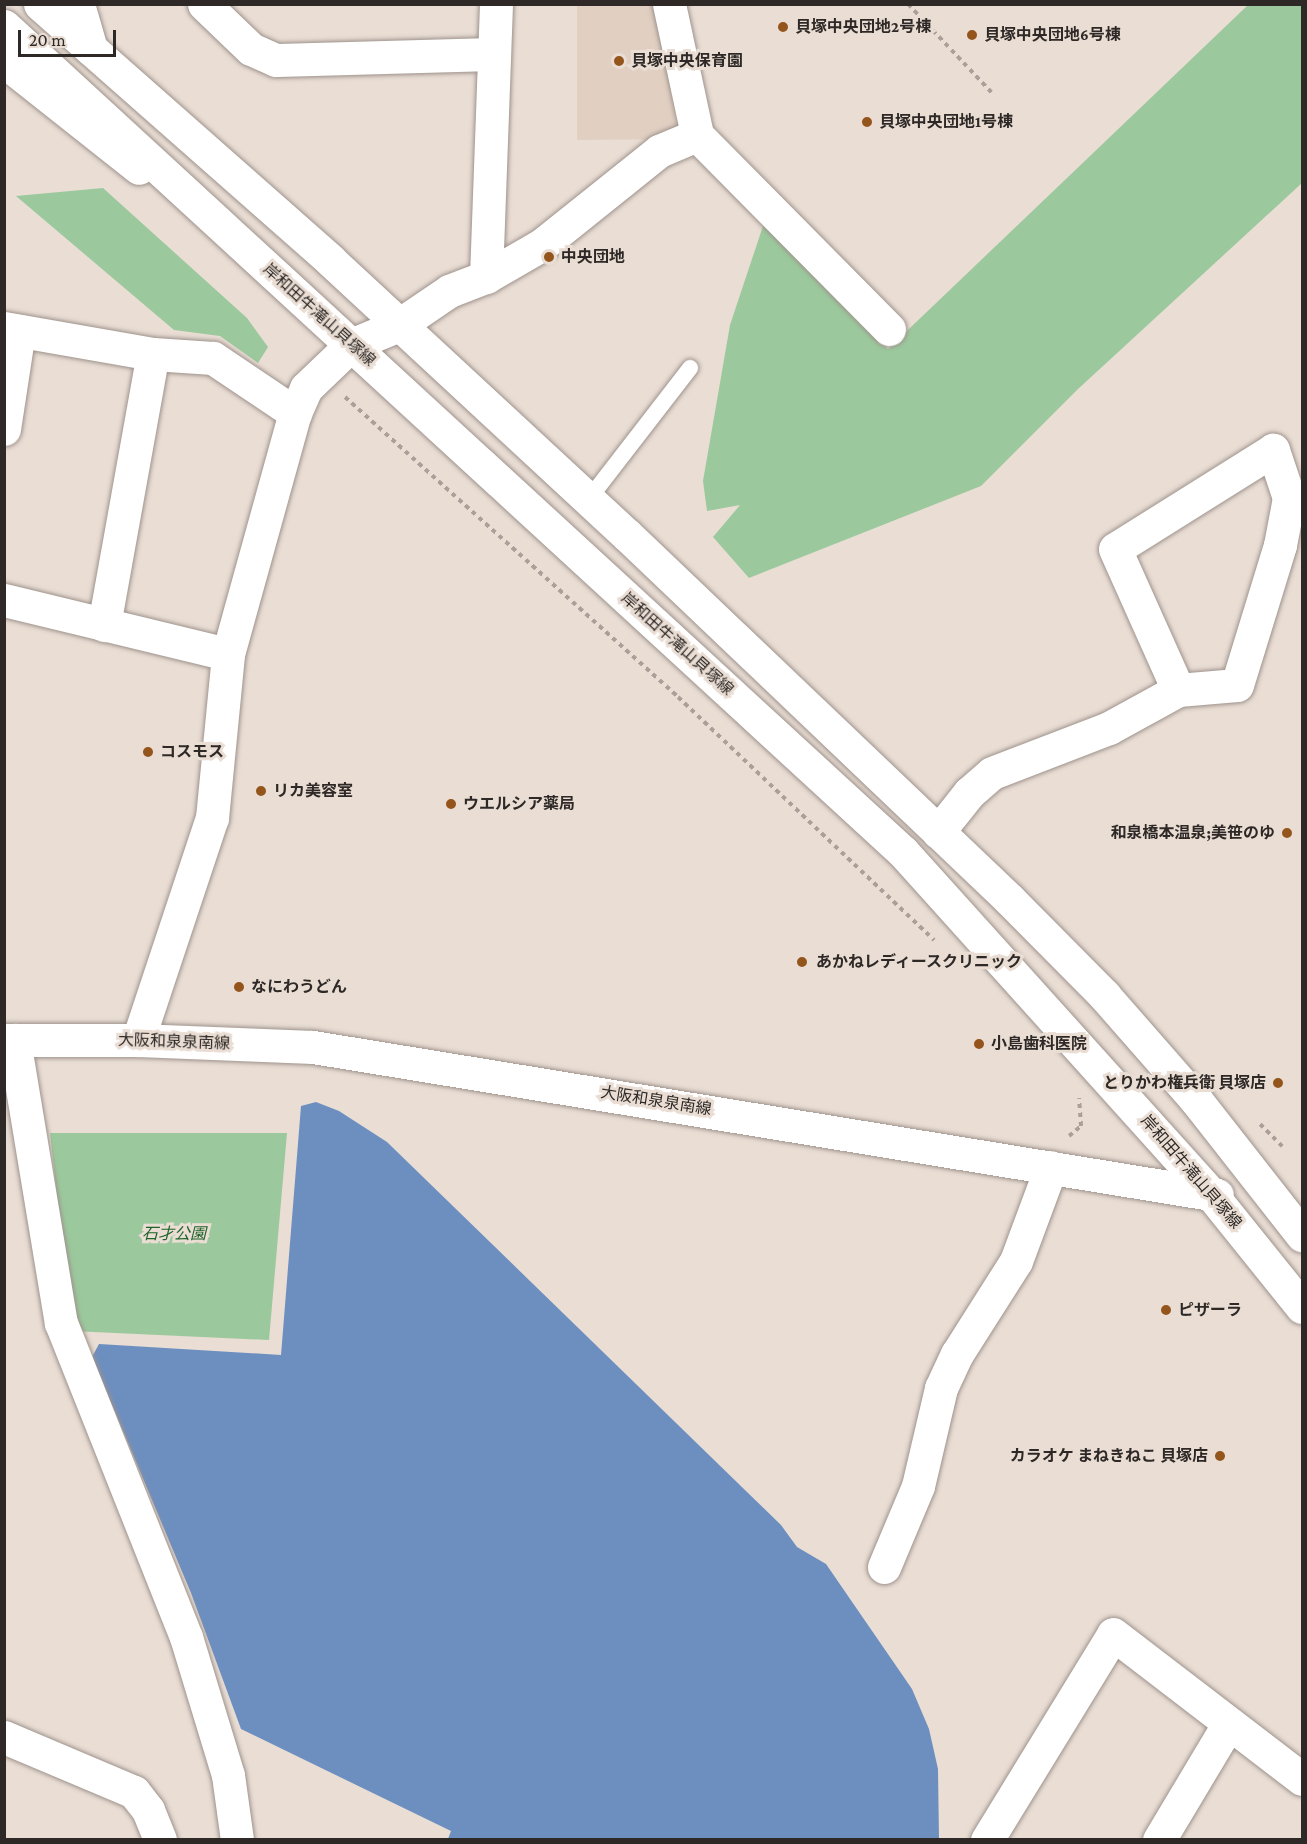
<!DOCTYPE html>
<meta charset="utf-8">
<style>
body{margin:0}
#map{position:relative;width:1307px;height:1844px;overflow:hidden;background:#e9ddd4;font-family:"Crimson Pro","Noto Sans JP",serif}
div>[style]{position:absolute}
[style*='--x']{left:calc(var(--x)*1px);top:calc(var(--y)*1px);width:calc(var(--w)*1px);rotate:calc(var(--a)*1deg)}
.built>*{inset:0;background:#e1cfc2}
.green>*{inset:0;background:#9bc99d}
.water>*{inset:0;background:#6d8fc0}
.path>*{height:4px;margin-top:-2px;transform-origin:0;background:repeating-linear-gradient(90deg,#aaa099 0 4.5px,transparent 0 9px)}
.roads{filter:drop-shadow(0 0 2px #9e938c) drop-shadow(0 0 2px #9e938c)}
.lane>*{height:16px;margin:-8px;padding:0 8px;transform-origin:8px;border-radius:8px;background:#fff}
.street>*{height:33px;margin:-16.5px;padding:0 16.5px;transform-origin:16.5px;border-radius:16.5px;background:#fff}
.secondary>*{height:33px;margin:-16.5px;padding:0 16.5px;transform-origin:16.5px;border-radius:16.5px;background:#fff}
.primary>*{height:33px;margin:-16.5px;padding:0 16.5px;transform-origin:16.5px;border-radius:16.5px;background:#fff}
.dots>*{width:16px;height:16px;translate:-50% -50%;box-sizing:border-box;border:3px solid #e9ddd4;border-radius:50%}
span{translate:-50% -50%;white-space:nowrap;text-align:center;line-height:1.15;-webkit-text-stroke:6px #e9ddd4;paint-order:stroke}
.poi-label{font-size:16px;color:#2e2926;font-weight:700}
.left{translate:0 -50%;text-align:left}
.right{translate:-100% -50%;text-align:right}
.street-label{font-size:16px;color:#2e2926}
.park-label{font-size:16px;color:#1e6329;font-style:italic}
.frame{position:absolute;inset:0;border:6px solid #2e2926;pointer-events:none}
.scale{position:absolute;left:18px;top:30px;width:98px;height:27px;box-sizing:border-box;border:3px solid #2e2926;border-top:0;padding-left:8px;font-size:18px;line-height:21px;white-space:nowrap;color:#2e2926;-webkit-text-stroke:4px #e9ddd4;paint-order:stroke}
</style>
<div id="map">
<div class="built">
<i style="clip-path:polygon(577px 5px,656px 5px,677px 131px,672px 139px,577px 140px)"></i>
</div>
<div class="green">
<i style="clip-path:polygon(1248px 5px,1302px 5px,1302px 183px,1078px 389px,981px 486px,749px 578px,713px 537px,740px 505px,707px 511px,703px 481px,730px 325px,764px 223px,888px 349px)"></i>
<i style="clip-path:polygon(103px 188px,247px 318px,268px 347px,258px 363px,220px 336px,174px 330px,16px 196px)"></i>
<i style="clip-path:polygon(50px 1133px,287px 1133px,269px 1340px,72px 1331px)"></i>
</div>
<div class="water">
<i style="clip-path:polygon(316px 1102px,339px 1111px,387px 1142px,781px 1525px,797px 1547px,826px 1564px,912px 1689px,929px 1729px,938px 1769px,939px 1839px,448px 1839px,451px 1831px,241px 1729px,191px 1593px,92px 1357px,99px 1344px,281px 1355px,301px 1106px)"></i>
</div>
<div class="path">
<i style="--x:908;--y:4;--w:125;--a:46.6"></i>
<i style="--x:345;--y:397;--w:448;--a:42"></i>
<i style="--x:678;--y:697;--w:353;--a:43.5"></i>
<i style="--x:1260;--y:1124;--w:33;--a:45"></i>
<i style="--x:1069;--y:1136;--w:16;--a:-40"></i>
<i style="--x:1081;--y:1126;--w:28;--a:-94"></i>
</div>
<div class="roads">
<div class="lane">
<i style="--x:588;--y:500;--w:167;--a:-52.3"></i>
</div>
<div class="street">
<i style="--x:78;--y:4;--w:47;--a:73.9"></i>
<i style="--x:204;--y:4;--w:65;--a:43.8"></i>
<i style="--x:251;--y:49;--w:27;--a:24"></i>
<i style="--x:276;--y:60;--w:218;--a:-1.6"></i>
<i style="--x:669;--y:4;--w:134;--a:77.9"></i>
<i style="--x:697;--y:135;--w:273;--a:45.3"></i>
<i style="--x:4;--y:61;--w:172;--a:38.4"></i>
<i style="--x:486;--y:277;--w:272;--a:-87.9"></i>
<i style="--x:4;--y:328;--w:151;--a:9.9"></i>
<i style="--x:153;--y:354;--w:60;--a:3.8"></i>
<i style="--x:213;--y:358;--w:99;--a:33.9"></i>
<i style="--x:351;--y:345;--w:52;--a:-22.6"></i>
<i style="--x:399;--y:325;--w:60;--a:-34.2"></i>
<i style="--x:449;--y:291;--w:40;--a:-21"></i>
<i style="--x:486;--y:277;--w:66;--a:-30.1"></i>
<i style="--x:543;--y:244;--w:149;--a:-38.7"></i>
<i style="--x:659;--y:151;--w:41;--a:-22.8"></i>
<i style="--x:4;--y:429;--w:99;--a:-81.3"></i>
<i style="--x:4;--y:600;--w:230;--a:13.6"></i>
<i style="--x:104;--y:625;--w:275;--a:-79.8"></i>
<i style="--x:938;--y:832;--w:50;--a:-51.5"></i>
<i style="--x:969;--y:793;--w:30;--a:-41"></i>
<i style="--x:992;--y:773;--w:125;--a:-21"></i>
<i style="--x:1109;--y:728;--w:79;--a:-28.8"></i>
<i style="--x:1178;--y:690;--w:59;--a:-4.8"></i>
<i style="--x:1237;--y:685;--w:146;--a:-72.9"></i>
<i style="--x:1280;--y:545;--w:48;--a:-79.2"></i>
<i style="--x:1289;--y:498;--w:51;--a:-108.4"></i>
<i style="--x:1273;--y:450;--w:186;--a:147.9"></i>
<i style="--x:1115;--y:549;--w:154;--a:65.9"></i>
<i style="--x:14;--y:1040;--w:287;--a:80.6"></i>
<i style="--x:61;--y:1323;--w:338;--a:68.3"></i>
<i style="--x:186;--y:1637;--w:144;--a:73.1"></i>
<i style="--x:228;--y:1775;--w:66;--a:82.1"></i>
<i style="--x:884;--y:1567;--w:88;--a:-67.2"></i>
<i style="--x:918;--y:1486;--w:101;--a:-76.8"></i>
<i style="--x:941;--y:1388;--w:38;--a:-65"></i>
<i style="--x:957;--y:1354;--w:110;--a:-57.6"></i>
<i style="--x:1016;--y:1261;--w:100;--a:-69.6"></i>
<i style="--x:4;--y:1737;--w:141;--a:22.9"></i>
<i style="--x:134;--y:1792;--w:23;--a:52"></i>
<i style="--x:148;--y:1810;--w:32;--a:68"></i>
<i style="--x:987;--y:1840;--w:241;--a:-58.5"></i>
<i style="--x:1113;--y:1634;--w:238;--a:37.5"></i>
<i style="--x:1159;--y:1840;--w:136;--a:-59.1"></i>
</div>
<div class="secondary">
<i style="--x:138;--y:1040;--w:234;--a:-71.6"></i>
<i style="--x:212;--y:818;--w:165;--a:-84.4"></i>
<i style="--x:228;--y:654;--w:250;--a:-74.5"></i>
<i style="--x:295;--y:413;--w:27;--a:-66"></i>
<i style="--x:306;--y:388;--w:62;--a:-43.7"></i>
</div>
<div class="primary">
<i style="--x:40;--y:4;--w:388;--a:41.4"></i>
<i style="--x:331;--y:261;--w:403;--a:42.8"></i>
<i style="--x:627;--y:535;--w:529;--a:43.62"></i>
<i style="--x:1010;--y:900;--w:134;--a:45.3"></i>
<i style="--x:1104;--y:995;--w:140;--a:48.8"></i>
<i style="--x:1196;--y:1100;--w:172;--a:51.9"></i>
<i style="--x:4;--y:26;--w:1221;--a:42.58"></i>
<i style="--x:903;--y:852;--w:460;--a:48"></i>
<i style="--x:1211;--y:1194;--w:145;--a:51.2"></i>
<i style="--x:4;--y:1040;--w:134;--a:0"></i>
<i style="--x:138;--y:1040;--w:175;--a:2.3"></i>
<i style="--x:313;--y:1047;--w:916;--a:9.3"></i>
</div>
</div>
<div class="dots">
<i style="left:783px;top:27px;background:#94551c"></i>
<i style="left:972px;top:35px;background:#94551c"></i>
<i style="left:619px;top:61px;background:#94551c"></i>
<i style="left:867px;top:122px;background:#94551c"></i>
<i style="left:549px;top:257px;background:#94551c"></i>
<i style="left:148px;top:752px;background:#94551c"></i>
<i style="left:261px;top:791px;background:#94551c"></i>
<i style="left:451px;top:804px;background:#94551c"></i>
<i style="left:1287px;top:833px;background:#94551c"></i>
<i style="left:802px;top:962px;background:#94551c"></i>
<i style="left:239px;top:987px;background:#94551c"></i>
<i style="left:979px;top:1044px;background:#94551c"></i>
<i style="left:1278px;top:1083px;background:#94551c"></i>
<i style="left:1166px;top:1310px;background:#94551c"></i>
<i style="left:1220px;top:1456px;background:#94551c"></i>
</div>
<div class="poi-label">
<span class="left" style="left:795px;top:27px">貝塚中央団地2号棟</span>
<span class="left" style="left:984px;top:35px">貝塚中央団地6号棟</span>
<span class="left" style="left:631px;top:61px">貝塚中央保育園</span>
<span class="left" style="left:879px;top:122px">貝塚中央団地1号棟</span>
<span class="left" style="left:561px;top:257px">中央団地</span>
<span class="left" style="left:160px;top:752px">コスモス</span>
<span class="left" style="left:273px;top:791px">リカ美容室</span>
<span class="left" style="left:463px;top:804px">ウエルシア薬局</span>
<span class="right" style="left:1275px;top:833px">和泉橋本温泉;美笹のゆ</span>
<span class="left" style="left:816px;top:962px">あかねレディースクリニック</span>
<span class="left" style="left:251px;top:987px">なにわうどん</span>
<span class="left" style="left:991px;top:1044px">小島歯科医院</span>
<span class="right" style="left:1266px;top:1083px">とりかわ権兵衛 貝塚店</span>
<span class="left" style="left:1178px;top:1310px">ピザーラ</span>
<span class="right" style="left:1208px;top:1456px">カラオケ まねきねこ 貝塚店</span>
</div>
<div class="street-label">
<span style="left:319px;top:315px;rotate:42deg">岸和田牛滝山貝塚線</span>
<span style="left:677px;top:644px;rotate:42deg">岸和田牛滝山貝塚線</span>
<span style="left:174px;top:1042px;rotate:2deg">大阪和泉泉南線</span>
<span style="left:656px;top:1101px;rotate:9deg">大阪和泉泉南線</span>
<span style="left:1191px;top:1172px;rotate:49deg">岸和田牛滝山貝塚線</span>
</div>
<div class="park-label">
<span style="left:174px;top:1234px">石才公園</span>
</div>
<div class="frame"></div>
<div class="scale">20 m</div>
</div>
